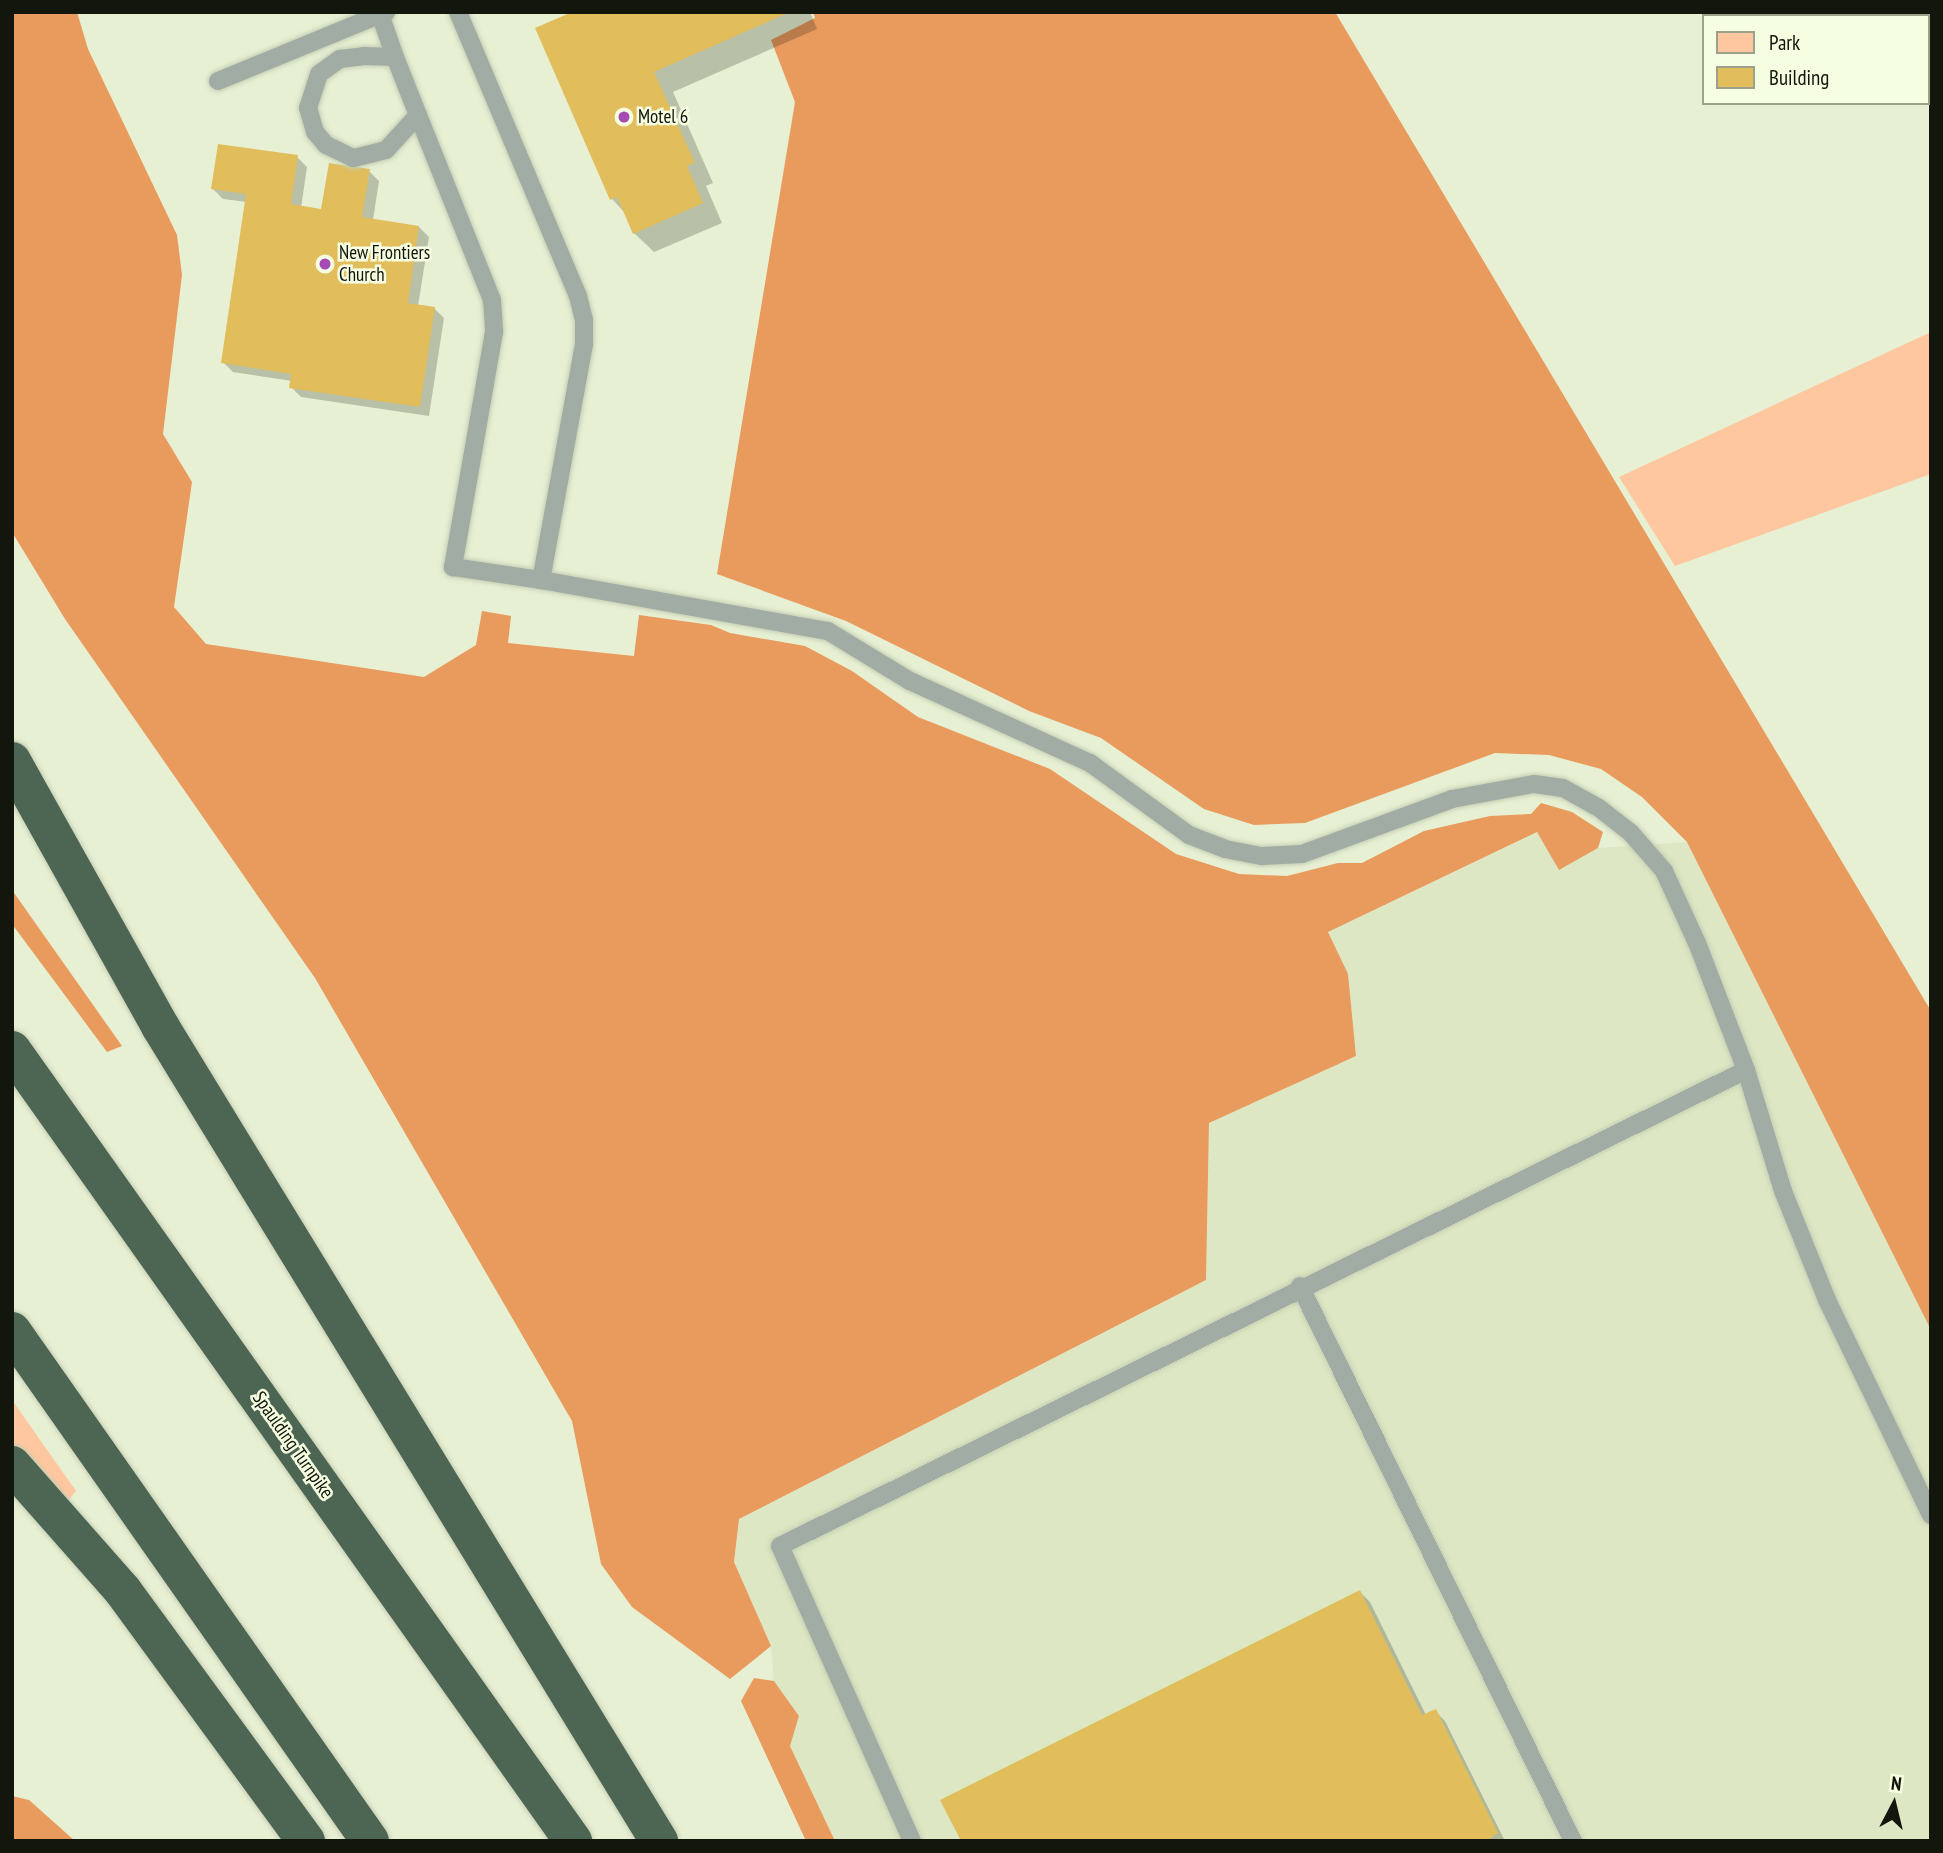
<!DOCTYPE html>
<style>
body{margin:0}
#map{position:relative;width:1943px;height:1853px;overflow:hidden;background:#e7f0d3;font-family:"PT Sans Narrow",sans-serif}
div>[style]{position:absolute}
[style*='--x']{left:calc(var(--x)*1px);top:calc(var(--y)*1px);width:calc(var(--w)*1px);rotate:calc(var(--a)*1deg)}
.built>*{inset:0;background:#dde7c3}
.green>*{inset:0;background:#fec79f}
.forest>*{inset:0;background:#e99a5d}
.shadow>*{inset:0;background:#0003}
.building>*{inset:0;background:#e1bd5c}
.roads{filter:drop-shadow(0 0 2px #c5cdb3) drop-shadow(0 0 2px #c5cdb3)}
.lane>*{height:18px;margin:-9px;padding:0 9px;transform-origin:9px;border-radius:9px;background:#a1aca4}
.highway>*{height:38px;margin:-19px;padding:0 19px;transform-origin:19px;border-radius:19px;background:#4d6553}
.dots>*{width:19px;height:19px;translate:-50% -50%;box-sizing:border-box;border:4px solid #f5fee0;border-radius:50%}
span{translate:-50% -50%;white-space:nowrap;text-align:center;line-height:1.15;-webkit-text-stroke:5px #f5fee0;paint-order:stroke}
.poi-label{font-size:19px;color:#13160c}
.left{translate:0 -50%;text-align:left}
.street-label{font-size:19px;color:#13160c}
.frame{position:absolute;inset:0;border:14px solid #13160c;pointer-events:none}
.legend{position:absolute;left:1702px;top:14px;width:228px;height:91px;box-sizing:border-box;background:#f5fee0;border:2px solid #9ba18b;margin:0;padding:9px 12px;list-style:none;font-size:21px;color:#13160c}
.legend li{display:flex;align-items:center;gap:14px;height:35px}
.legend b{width:35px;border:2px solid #9ba18b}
.north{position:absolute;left:1859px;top:1769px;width:70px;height:70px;-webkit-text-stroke:5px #f5fee0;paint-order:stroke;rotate:7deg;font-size:19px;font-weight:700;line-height:28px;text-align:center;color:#13160c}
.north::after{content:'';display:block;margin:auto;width:24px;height:32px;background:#13160c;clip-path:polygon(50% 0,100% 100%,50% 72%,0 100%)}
</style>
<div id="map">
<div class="built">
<i style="clip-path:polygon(1538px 832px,1559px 870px,1598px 848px,1687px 842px,1931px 1330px,1931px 1841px,835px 1841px,790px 1746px,799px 1716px,774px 1681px,771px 1646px,734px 1562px,739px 1519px,1206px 1280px,1209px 1123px,1356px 1056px,1348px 975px,1328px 932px)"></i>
</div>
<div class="green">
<i style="clip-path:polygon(1931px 332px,1931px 474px,1675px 566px,1619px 477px)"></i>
<i style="clip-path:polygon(12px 1400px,76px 1491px,66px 1503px,12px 1448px)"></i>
</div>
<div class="forest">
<i style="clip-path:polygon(12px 12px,77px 12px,88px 49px,177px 235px,182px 275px,163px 434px,192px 482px,174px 607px,206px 644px,424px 677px,476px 645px,482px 611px,511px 616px,508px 643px,634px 656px,639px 615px,711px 625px,730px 633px,805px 646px,852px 671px,918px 717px,1050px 769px,1176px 854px,1239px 874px,1287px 876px,1338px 863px,1362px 863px,1424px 831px,1490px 816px,1531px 814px,1541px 803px,1572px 812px,1603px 832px,1598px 848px,1559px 870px,1537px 832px,1328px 932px,1348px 974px,1356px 1056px,1209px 1123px,1206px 1280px,739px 1519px,734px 1562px,771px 1646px,730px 1679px,632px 1607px,601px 1564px,572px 1421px,315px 978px,65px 619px,12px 532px)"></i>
<i style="clip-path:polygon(813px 12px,1335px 12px,1931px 1011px,1931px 1330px,1687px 842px,1642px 797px,1601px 769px,1549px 755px,1495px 753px,1305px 823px,1254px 825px,1204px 809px,1101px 738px,1029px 711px,846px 621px,717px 574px,795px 102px,771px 40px,815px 18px)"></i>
<i style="clip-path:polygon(12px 890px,122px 1046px,107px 1052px,12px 924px)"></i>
<i style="clip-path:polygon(754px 1678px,774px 1681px,799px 1716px,790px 1746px,835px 1841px,806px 1841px,741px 1701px)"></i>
<i style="clip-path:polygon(12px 1796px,29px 1800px,75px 1841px,12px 1841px)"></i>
</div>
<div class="shadow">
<i style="clip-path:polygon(577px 12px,810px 12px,817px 29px,673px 92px,713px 183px,706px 186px,722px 223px,654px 252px,634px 233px,625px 213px,612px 199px)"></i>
<i style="clip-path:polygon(297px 157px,307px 167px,301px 208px,323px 211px,369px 171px,379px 181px,373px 220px,419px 227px,429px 237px,418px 306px,434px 308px,444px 318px,429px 416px,301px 397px,291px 387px,292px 381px,233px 372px,223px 362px,247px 202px,223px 199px,213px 189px)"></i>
<i style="clip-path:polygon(1360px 1592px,1370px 1602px,1426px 1715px,1435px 1711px,1445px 1721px,1505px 1841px,963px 1841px)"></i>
</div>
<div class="building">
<i style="clip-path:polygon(572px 12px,790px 12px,654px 72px,695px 163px,687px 166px,703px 203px,633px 234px,617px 197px,610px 200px,535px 28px)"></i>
<i style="clip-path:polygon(218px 144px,298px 155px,291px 204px,321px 209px,329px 163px,370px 169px,362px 217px,419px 226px,408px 303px,435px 307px,420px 407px,289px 388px,291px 374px,221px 363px,246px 194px,211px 189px)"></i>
<i style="clip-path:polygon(1360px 1590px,1422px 1715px,1436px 1709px,1498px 1833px,1487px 1841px,961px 1841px,940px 1800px)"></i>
</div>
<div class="roads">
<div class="lane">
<i style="--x:458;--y:12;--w:308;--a:67.1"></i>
<i style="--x:578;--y:296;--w:25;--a:76"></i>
<i style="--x:584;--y:320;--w:24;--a:90"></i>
<i style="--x:584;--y:344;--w:240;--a:100.3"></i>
<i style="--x:541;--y:580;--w:291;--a:10.1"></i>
<i style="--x:828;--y:631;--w:96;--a:31.4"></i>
<i style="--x:910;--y:681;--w:198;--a:24.5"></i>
<i style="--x:1090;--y:763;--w:122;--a:36"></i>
<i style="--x:1189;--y:835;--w:39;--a:21"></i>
<i style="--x:1225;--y:849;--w:38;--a:11"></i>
<i style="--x:1262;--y:856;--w:40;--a:-2.9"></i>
<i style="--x:1302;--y:854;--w:160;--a:-20.1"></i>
<i style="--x:1452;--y:799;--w:83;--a:-10.4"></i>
<i style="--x:1534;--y:784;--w:29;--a:8"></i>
<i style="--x:1563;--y:788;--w:41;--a:29.1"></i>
<i style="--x:1599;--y:808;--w:39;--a:38"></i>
<i style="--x:1630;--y:832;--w:52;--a:48.9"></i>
<i style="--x:1664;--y:871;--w:79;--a:65.4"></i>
<i style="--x:1697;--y:943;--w:136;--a:68.9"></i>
<i style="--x:1746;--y:1070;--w:127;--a:73"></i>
<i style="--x:1783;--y:1191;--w:118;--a:68"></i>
<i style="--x:1827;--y:1300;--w:239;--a:64.2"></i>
<i style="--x:380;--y:14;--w:46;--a:70.8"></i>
<i style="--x:364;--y:56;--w:31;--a:2"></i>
<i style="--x:395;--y:57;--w:62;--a:68.4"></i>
<i style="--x:418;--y:115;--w:47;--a:132.4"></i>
<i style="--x:386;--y:150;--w:34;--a:166"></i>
<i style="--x:353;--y:158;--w:30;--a:-154"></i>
<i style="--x:326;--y:145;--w:17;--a:-130"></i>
<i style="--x:315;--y:132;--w:25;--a:-106"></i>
<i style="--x:308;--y:108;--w:36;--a:-72"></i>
<i style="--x:319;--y:74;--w:26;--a:-36"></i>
<i style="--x:340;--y:59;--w:24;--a:-7"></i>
<i style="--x:218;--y:81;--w:182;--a:-22.3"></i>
<i style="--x:418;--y:115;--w:199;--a:68.2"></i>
<i style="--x:492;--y:300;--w:32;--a:86"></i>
<i style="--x:494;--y:332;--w:239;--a:99.9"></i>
<i style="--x:453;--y:567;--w:89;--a:8.4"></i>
<i style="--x:1300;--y:1286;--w:619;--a:63.81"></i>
<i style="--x:912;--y:1841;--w:323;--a:-114.1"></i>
<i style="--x:780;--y:1546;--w:1077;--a:-26.23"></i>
</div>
<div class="highway">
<i style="--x:12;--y:761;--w:304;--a:60.8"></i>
<i style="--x:160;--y:1026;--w:956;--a:58.52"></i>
<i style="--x:12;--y:1050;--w:970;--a:54.65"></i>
<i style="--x:12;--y:1331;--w:623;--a:54.93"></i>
<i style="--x:12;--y:1465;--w:168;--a:48.6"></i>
<i style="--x:123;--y:1591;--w:310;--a:53.8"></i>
</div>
</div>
<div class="dots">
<i style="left:624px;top:117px;background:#a54bb6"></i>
<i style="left:325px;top:264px;background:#a54bb6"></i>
</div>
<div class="poi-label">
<span class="left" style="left:638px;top:117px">Motel 6</span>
<span class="left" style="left:339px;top:264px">New Frontiers<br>Church</span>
</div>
<div class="street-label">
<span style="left:293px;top:1445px;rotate:55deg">Spaulding Turnpike</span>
</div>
<div class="frame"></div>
<ul class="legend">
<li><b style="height:19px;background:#fec79f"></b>Park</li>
<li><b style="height:19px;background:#e1bd5c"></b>Building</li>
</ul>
<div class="north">N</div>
</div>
